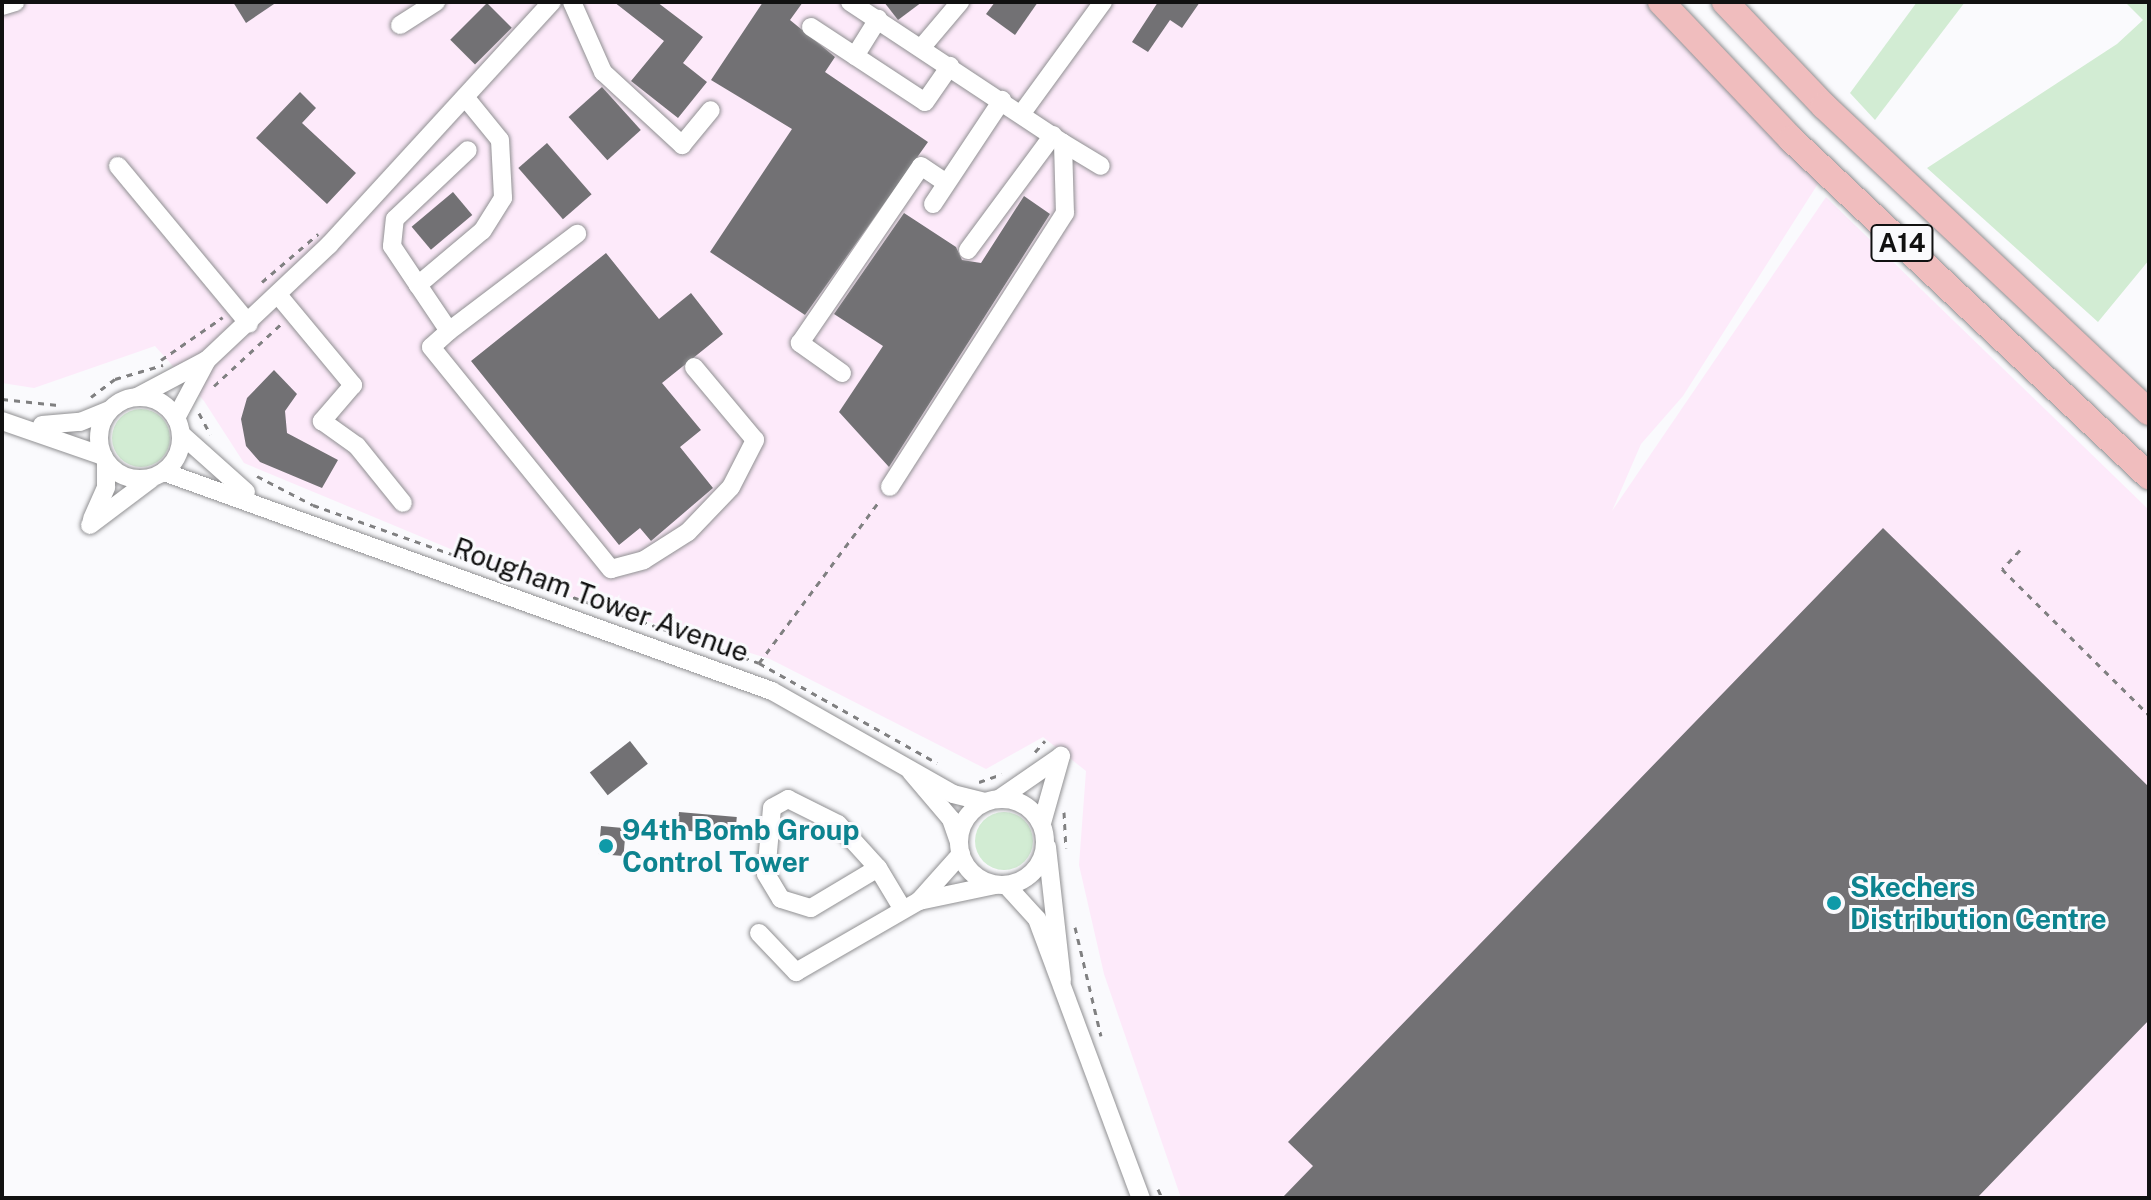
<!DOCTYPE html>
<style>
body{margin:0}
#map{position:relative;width:2151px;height:1200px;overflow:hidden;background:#fafafd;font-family:"Public Sans",sans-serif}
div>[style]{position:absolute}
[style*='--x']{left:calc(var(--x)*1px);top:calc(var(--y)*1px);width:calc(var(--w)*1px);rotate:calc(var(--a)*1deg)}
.industrial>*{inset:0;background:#fdeafa}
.green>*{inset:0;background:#d2ecd3}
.round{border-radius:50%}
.building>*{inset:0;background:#727174;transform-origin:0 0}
.path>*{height:3px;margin-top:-1.5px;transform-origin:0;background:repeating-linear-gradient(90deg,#808081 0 6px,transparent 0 12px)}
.roads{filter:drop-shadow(0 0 2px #909092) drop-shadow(0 0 2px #909092)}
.minor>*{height:18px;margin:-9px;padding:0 9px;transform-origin:9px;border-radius:9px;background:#fff}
.minor>.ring{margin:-9px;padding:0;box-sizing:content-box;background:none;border:18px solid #fff;border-radius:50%}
.highway>*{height:26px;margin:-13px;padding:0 13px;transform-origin:13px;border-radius:13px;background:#f0bdbe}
.dots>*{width:22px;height:22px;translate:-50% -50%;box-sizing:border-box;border:4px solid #fafafd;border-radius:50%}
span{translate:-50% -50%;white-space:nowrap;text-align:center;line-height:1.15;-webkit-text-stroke:6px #fafafd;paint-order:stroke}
.shield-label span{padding:2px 6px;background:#fafafd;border:2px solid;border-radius:6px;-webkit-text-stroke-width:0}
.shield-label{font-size:26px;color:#111;font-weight:700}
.street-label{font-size:28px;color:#111}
.culture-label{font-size:28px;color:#0d838f;font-weight:700}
.left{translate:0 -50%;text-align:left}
.frame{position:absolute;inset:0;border:4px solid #111;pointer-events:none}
</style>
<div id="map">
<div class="industrial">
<i style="clip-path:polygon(2px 2px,1657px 2px,1821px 179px,1683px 396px,1641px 444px,1612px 511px,1826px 197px,2149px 510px,2149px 1198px,1181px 1198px,1104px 974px,1079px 865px,1086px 771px,1043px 737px,986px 769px,770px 659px,554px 592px,244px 463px,204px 401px,155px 346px,34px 388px,2px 383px)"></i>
</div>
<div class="green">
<i style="clip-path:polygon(1917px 2px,1965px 2px,1875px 120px,1850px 93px)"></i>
<i style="clip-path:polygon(2125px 2px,2149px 2px,2149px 260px,2098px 322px,1927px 168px,2117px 44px,2143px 20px)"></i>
<i class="round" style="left:112px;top:409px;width:58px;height:58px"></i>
<i class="round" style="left:975px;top:812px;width:58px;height:58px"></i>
</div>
<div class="building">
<i style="clip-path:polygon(233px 2px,277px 2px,246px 23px)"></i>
<i style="clip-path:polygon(614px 2px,657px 2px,703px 37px,683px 63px,707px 82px,678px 118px,631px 81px,664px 41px)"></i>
<i style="clip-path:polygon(763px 2px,803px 2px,790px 20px,835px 57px,825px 72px,928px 142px,805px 315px,710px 252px,792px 129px,711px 80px)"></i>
<i style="clip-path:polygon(884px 2px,922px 2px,898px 20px)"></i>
<i style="clip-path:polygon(995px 2px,1038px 2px,1015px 35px,986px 14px)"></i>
<i style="clip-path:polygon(1158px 2px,1200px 2px,1182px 28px,1170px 20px,1148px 52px,1132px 42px)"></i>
<i style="left:487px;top:3px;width:35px;height:52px;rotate:45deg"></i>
<i style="left:602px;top:87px;width:58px;height:45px;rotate:48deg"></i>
<i style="clip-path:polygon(300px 92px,316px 108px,302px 123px,356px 173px,327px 204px,256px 138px)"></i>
<i style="left:547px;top:143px;width:68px;height:38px;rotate:49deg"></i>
<i style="left:453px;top:192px;width:30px;height:54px;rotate:50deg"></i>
<i style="clip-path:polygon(1024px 196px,1050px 214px,889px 467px,839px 412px,883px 346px,834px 314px,904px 213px,956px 247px,962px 260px,981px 263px)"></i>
<i style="clip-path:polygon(606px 253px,659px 319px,691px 293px,723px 334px,662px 383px,701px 430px,680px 447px,713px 488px,651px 541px,640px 528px,619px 545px,471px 361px)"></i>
<i style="clip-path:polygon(274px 370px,297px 394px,285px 411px,287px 433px,338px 460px,322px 488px,260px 462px,246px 446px,241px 419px,247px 398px)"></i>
<i style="clip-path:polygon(1883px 528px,2149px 787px,2149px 1020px,1977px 1198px,1282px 1198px,1313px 1166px,1288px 1142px)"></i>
<i style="left:630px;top:741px;width:29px;height:51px;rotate:52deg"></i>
<i style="left:679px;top:812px;width:58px;height:18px;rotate:5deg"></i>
<i style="left:601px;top:826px;width:25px;height:28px;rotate:5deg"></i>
</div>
<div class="path">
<i style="--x:262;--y:282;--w:74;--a:-40.6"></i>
<i style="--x:161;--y:360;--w:75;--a:-34.7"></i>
<i style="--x:214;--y:386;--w:93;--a:-42.8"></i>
<i style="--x:91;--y:397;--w:30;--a:-37"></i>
<i style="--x:115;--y:379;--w:50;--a:-16.3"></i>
<i style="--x:2;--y:399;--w:56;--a:6.1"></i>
<i style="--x:199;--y:413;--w:24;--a:62"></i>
<i style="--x:257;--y:476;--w:63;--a:27.4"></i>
<i style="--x:313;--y:505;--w:473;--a:19.5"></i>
<i style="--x:759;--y:663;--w:204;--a:29.3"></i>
<i style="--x:2020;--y:550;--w:26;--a:133"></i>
<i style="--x:2002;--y:569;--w:207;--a:44.8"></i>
<i style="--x:759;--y:663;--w:203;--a:-53.4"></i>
<i style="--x:1035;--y:752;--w:15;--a:-48"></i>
<i style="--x:979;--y:782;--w:24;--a:-19"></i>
<i style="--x:1064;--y:812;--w:36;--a:87"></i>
<i style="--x:1075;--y:927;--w:112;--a:76.6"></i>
<i style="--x:1158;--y:1189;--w:10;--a:66"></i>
</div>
<div class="roads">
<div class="minor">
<i style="--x:572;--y:2;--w:77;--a:66.1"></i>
<i style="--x:603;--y:72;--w:108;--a:42.7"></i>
<i style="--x:682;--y:145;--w:45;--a:-50.4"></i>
<i style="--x:850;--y:2;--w:255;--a:33.5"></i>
<i style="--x:1063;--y:143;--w:70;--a:88.4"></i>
<i style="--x:1065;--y:213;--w:325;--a:122.6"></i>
<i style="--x:2;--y:6;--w:14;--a:-17"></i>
<i style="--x:400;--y:25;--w:43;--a:-32.6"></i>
<i style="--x:811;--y:27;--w:136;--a:33.3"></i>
<i style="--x:925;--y:102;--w:44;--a:-55.2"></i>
<i style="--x:922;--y:47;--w:59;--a:-49.8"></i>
<i style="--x:855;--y:56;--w:44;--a:-58.1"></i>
<i style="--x:465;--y:97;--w:55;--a:50.9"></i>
<i style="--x:500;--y:140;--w:58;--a:87"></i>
<i style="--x:503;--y:198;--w:39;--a:122"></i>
<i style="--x:482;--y:231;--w:84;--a:139.8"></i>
<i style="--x:418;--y:285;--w:55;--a:56"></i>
<i style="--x:449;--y:331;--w:161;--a:-37.2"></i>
<i style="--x:1022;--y:113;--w:137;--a:-53.9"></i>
<i style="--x:1063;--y:143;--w:44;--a:31.2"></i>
<i style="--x:118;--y:166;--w:205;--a:50.3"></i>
<i style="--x:933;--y:204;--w:125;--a:-56.4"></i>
<i style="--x:968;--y:250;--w:143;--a:-53.5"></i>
<i style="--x:418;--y:285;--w:47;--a:-123.7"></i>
<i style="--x:392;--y:246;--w:27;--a:-84"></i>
<i style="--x:395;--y:219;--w:100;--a:-43.4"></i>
<i style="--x:279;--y:296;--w:116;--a:50.3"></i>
<i style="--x:353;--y:385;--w:48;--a:130.7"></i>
<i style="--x:322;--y:421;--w:43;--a:35.5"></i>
<i style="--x:357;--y:446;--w:73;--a:51.1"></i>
<i style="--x:449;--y:331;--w:24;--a:138"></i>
<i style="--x:431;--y:347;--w:286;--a:51"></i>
<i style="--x:611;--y:569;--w:34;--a:-15"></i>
<i style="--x:644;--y:560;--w:52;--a:-32.5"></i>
<i style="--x:688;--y:532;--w:62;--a:-46.3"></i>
<i style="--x:731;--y:487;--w:53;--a:-62.9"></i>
<i style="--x:755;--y:440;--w:95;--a:-129.9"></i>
<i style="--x:842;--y:373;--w:52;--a:-144.5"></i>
<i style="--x:800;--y:343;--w:214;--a:-55.6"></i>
<i style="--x:921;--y:166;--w:30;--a:34"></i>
<i class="ring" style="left:99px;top:397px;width:64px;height:64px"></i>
<i style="--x:137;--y:397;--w:79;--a:-27.9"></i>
<i style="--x:176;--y:418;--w:66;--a:-61.9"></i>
<i style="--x:207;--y:360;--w:168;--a:-43.3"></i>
<i style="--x:329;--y:245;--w:330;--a:-47.5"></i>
<i style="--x:2;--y:421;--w:107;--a:19.1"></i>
<i style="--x:42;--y:425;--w:38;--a:-5"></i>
<i style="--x:80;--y:422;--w:31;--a:-22"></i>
<i style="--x:181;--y:434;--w:87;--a:41.7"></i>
<i style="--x:164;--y:472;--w:646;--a:19.81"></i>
<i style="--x:772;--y:691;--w:208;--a:29.6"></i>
<i style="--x:953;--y:794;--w:33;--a:14"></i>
<i style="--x:92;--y:519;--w:35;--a:-66"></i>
<i style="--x:106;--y:487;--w:25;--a:-90"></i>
<i style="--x:90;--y:525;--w:76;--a:-37"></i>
<i style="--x:911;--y:772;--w:62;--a:49.6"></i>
<i style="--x:951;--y:819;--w:24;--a:71"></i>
<i class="ring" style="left:959px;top:799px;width:68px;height:68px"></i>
<i style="--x:999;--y:799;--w:75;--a:-34.7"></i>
<i style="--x:1042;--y:823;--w:70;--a:-74.2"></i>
<i style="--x:1047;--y:847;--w:134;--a:83.6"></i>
<i style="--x:878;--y:868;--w:59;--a:-132.3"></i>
<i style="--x:838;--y:824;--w:56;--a:-153.4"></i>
<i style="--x:788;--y:799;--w:18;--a:151"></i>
<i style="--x:772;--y:808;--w:66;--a:95.2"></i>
<i style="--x:766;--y:874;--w:29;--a:59"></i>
<i style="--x:781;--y:899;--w:31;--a:17"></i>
<i style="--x:811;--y:908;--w:78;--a:-30.8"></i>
<i style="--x:878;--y:868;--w:47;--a:59"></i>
<i style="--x:1007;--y:886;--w:45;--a:47.7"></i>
<i style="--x:1037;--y:919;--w:298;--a:69.6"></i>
<i style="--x:919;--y:901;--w:63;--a:-48.2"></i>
<i style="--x:759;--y:933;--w:54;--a:46.5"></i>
<i style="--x:796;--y:972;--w:142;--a:-30"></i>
<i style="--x:919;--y:901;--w:78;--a:-11.9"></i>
</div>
<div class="highway">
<i style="--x:1661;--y:2;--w:189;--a:46.5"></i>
<i style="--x:1791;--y:139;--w:492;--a:43.3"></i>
<i style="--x:1725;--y:2;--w:144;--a:46.4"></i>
<i style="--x:1824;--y:106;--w:446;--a:43.3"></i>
</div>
</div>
<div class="dots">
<i style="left:606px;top:846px;background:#0f9aa8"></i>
<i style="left:1834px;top:903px;background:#0f9aa8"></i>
</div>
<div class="shield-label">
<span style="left:1902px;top:243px">A14</span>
</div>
<div class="street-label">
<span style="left:601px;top:600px;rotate:20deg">Rougham Tower Avenue</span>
</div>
<div class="culture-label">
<span class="left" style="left:622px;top:846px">94th Bomb Group<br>Control Tower</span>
<span class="left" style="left:1850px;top:903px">Skechers<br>Distribution Centre</span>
</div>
<div class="frame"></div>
</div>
